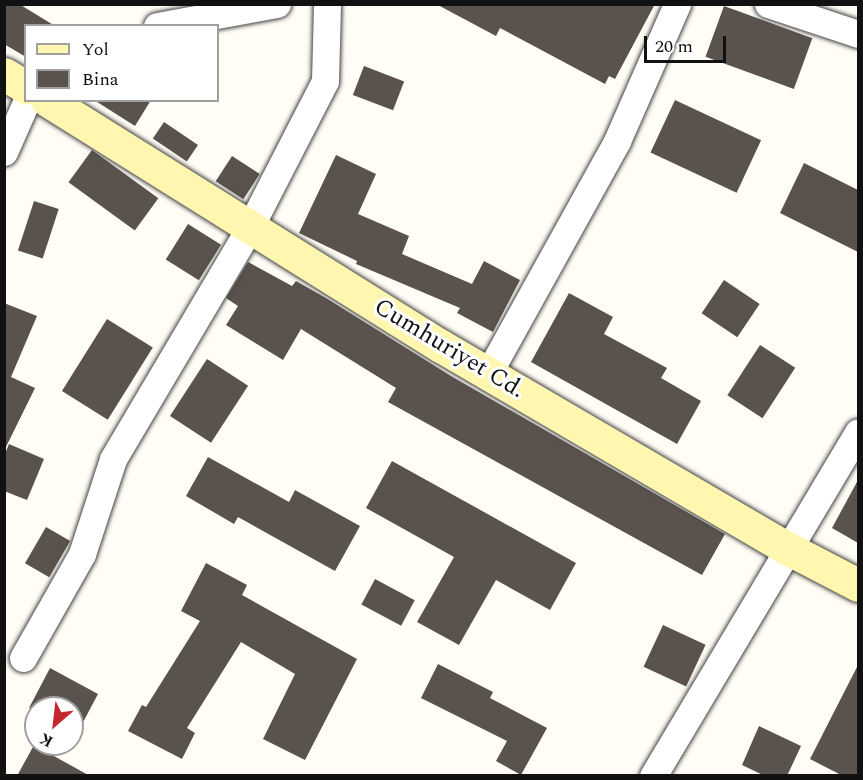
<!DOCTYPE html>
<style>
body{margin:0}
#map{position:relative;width:863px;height:780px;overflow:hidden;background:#fffdf5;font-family:Spectral,serif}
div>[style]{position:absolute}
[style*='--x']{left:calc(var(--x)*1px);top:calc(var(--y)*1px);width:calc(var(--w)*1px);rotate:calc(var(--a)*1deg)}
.building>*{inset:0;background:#5a524d;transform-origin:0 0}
.roads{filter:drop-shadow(0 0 2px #444) drop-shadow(0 0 2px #444)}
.street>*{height:27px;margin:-13.5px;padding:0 13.5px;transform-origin:13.5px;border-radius:13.5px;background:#fff}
.secondary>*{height:33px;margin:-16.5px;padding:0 16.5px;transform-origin:16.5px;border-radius:16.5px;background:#fff6b0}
span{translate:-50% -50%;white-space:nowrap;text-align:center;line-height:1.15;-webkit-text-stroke:6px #fff;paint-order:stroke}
.street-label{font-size:24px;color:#111}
.frame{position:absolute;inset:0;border:6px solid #111;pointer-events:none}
.legend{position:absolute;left:24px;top:24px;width:195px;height:78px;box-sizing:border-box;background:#fff;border:2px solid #a0a0a0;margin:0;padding:8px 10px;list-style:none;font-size:18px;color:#111}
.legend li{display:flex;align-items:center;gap:12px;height:30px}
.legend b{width:30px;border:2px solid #a0a0a0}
.north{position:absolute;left:24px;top:696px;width:60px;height:60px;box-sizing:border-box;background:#fff;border:2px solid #a0a0a0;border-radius:50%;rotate:208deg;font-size:16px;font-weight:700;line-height:24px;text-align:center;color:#111}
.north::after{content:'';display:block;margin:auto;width:21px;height:27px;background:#c4262e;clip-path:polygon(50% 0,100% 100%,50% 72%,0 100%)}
.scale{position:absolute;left:644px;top:36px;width:82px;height:27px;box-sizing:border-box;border:3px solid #111;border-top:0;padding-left:8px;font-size:18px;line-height:21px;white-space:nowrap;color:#111;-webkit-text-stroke:4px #fff;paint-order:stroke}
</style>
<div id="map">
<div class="building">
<i style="clip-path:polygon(4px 4px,19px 4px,55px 26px,26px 26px,26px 57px,4px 44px)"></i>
<i style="clip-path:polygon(436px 4px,655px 4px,615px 79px,609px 76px,605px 84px,500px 28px,496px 36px)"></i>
<i style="left:724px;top:6px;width:94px;height:54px;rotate:20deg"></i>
<i style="left:364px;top:66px;width:43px;height:31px;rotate:21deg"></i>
<i style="clip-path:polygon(94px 100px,151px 100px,135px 126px)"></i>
<i style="left:675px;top:100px;width:95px;height:58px;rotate:25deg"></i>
<i style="left:164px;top:122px;width:41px;height:20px;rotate:34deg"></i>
<i style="left:92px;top:150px;width:82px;height:40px;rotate:36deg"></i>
<i style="clip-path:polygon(336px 155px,376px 174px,358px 214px,409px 236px,402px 254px,472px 284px,484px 261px,520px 280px,493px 332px,457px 313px,460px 308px,356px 264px,357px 261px,299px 233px)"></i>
<i style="left:232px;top:156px;width:33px;height:30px;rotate:33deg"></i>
<i style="clip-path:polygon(804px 163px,858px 190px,858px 252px,780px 213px)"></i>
<i style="left:34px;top:201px;width:26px;height:52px;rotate:18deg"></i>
<i style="left:188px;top:224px;width:39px;height:42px;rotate:32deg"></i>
<i style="clip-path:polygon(248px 262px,292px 286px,296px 281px,326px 298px,451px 376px,725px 534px,702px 575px,388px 402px,396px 388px,301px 329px,283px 360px,226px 325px,238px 306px,226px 298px)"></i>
<i style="left:724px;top:280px;width:43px;height:40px;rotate:34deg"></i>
<i style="clip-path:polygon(569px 293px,613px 317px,604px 334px,667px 368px,661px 378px,701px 401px,677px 444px,531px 362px)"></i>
<i style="clip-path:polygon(4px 303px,37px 316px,11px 377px,35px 388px,4px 451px)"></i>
<i style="left:107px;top:319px;width:54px;height:85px;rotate:32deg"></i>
<i style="left:760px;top:345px;width:42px;height:60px;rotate:33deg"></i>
<i style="left:207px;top:359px;width:49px;height:68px;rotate:33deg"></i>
<i style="clip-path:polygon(9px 444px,44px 459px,27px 500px,4px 491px,4px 456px)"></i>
<i style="clip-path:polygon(208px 457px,289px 502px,295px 490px,360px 526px,335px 571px,238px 517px,234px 524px,186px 496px)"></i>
<i style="clip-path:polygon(392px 461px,576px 563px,550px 610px,496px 580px,459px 645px,417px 622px,454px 557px,366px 508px)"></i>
<i style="clip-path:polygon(858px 480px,858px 543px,832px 528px)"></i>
<i style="left:46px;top:527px;width:28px;height:42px;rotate:30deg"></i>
<i style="clip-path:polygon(206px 563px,247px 585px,242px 595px,357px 659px,305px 760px,263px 739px,295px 674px,241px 642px,187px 728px,195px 733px,182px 759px,128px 731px,142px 705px,146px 707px,200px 621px,181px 611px)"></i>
<i style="left:375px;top:579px;width:45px;height:29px;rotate:28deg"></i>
<i style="left:663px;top:625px;width:47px;height:46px;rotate:25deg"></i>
<i style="clip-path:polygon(438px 664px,493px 692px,490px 698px,547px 728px,521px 775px,496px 761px,507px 741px,421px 698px)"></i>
<i style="clip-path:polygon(858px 665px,858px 776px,843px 776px,810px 759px)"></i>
<i style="clip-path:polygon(50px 668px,98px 694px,72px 743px,72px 708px,29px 708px)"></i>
<i style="clip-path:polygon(759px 726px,801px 746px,787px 776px,765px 776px,742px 765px)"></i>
<i style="clip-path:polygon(34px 745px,90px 776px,17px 776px)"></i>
</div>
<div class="roads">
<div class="street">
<i style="--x:768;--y:4;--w:95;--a:18.4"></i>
<i style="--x:157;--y:26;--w:122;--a:-10.4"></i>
<i style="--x:4;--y:152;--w:57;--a:-66.1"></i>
<i style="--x:488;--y:374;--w:266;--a:-61"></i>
<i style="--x:617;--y:141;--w:150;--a:-66.3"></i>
<i style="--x:23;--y:658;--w:120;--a:-60.4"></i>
<i style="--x:82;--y:554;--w:100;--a:-71.9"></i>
<i style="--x:113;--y:459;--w:269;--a:-59.4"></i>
<i style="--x:250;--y:227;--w:164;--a:-62.8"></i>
<i style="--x:325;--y:81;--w:77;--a:-88.5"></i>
<i style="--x:653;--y:776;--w:400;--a:-59.2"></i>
</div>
<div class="secondary">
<i style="--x:4;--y:74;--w:26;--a:31"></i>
<i style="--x:47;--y:100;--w:464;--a:32"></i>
<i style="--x:441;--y:346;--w:401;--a:30.3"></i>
<i style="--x:787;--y:548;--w:80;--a:27.5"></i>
</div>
</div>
<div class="street-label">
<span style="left:449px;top:349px;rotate:31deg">Cumhuriyet Cd.</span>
</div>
<div class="frame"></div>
<ul class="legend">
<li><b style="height:8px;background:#fff6b0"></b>Yol</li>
<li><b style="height:16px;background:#5a524d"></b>Bina</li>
</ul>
<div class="north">K</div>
<div class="scale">20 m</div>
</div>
